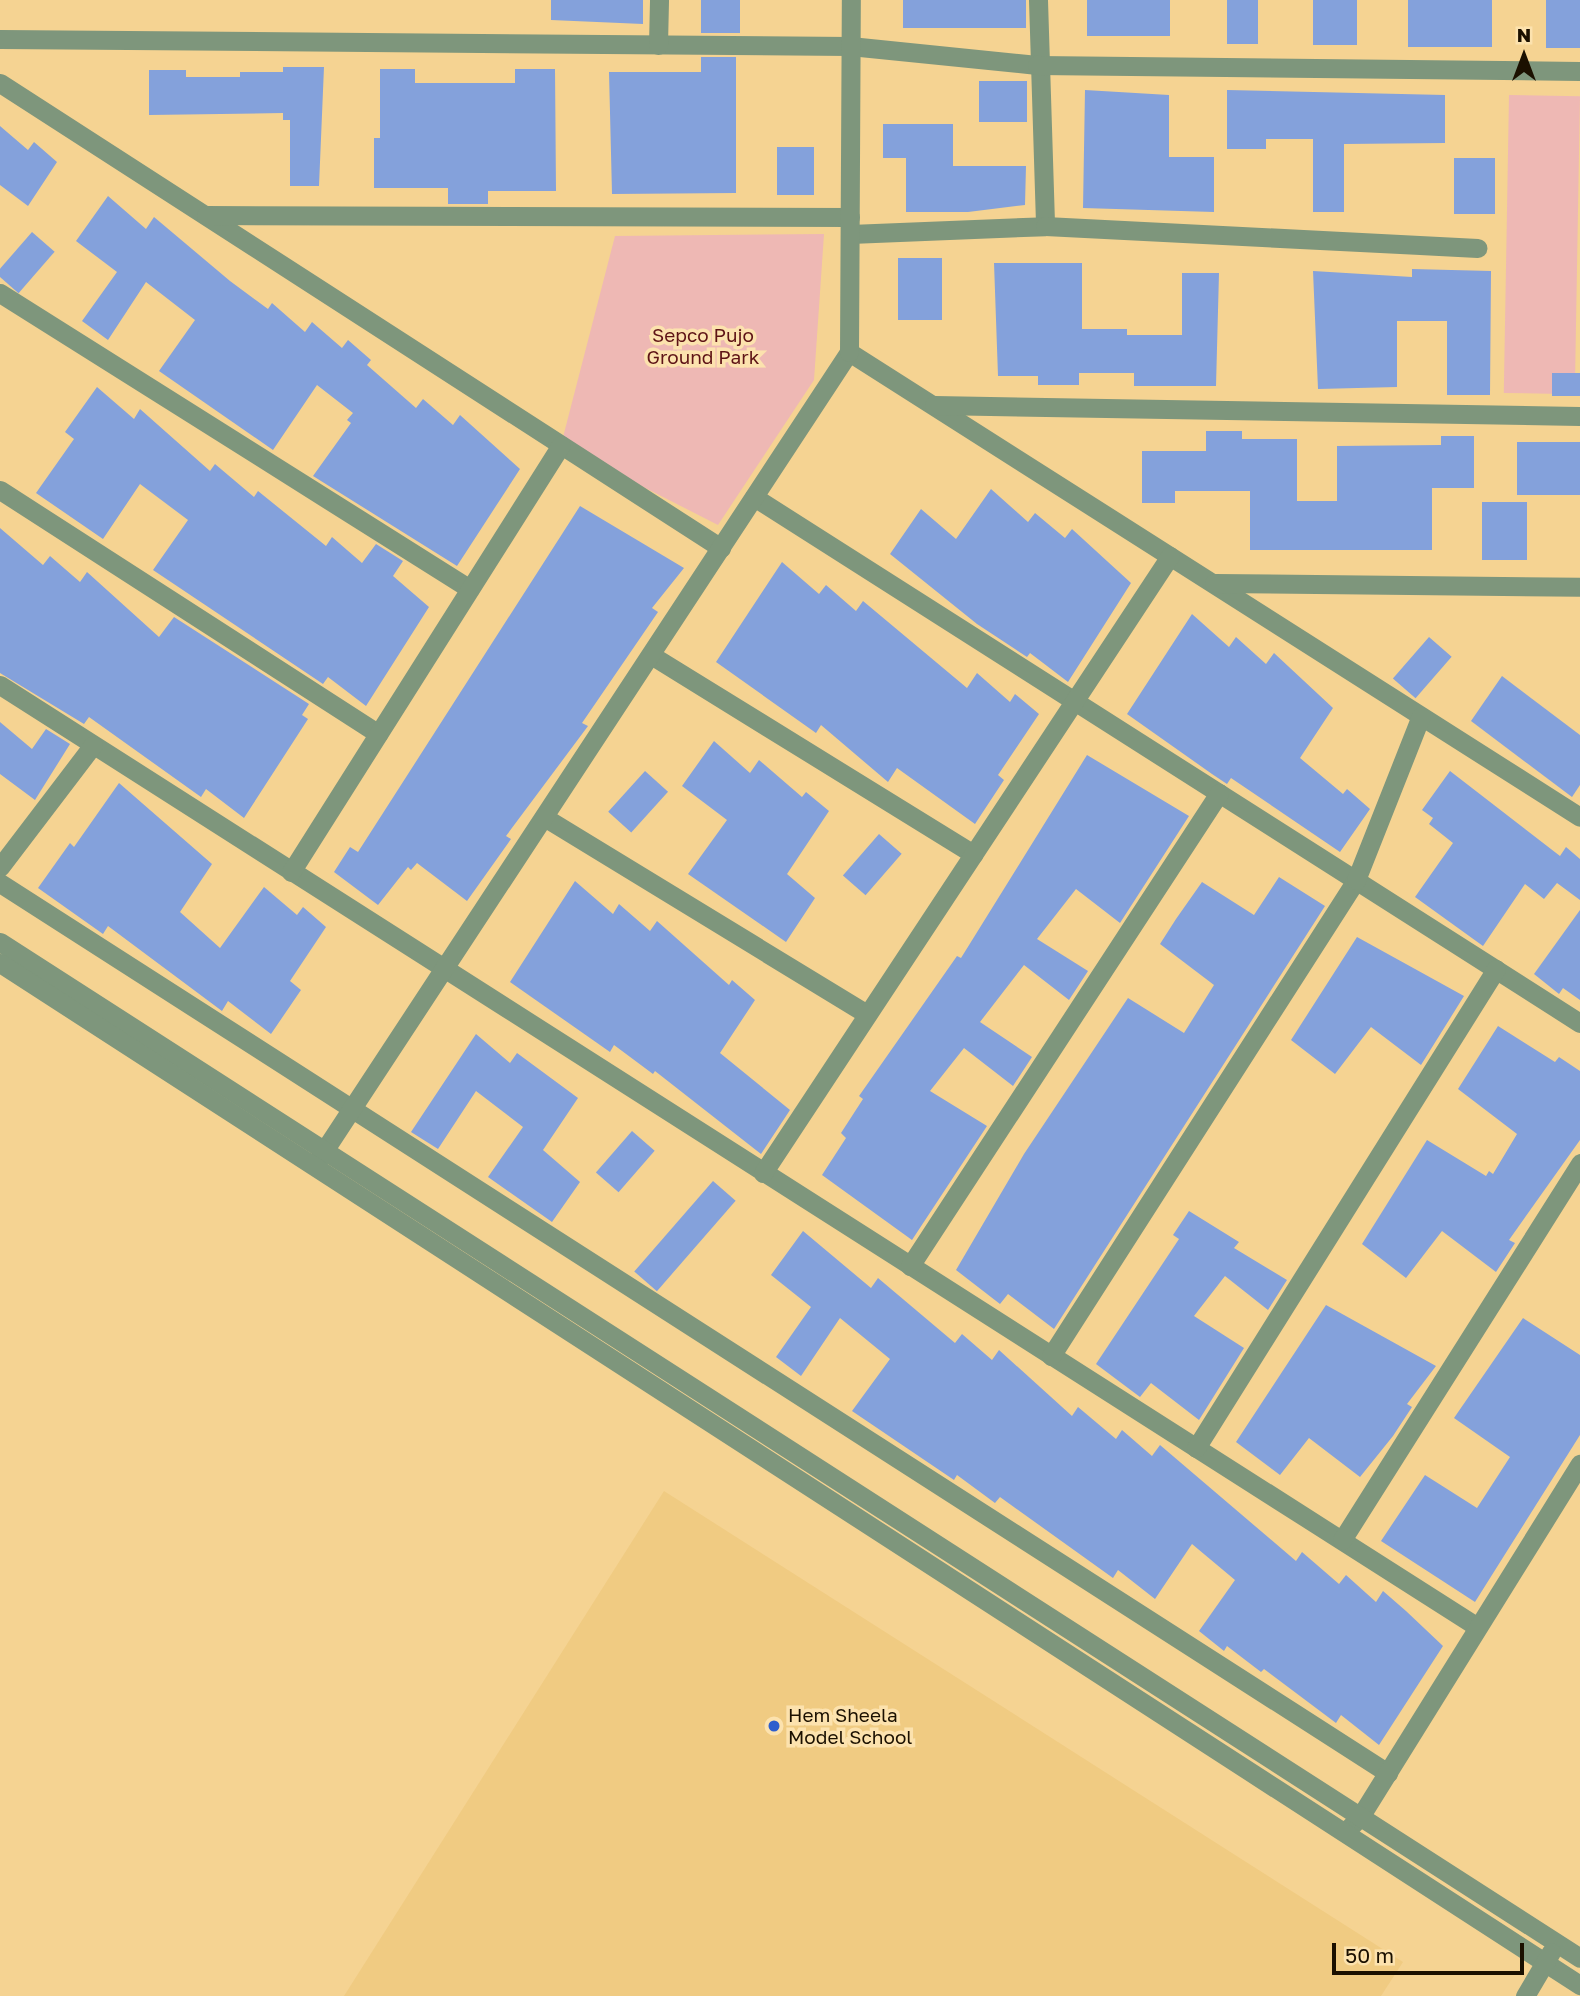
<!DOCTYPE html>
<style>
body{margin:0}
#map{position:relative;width:1580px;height:1996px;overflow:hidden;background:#f5d392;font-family:"Golos Text",sans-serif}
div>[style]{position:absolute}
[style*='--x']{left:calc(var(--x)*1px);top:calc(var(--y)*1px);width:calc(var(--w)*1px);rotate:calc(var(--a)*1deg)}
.built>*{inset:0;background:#f0cb82}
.green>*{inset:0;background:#eeb8b4;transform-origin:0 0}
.building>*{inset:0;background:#84a1db;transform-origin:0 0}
.minor>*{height:19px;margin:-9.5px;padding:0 9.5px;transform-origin:9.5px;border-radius:9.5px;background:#7e967c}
.tertiary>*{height:19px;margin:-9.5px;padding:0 9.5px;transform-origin:9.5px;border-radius:9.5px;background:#7e967c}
.dots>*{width:19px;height:19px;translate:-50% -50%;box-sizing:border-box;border:4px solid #fce2ae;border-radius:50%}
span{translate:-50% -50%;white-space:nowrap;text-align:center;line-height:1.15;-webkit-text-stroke:7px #fce2ae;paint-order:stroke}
.park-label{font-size:19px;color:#5e1316}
.poi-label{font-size:19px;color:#1b1000}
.left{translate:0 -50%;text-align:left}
.north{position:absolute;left:1489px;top:21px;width:70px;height:70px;-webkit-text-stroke:5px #fce2ae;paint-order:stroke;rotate:0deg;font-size:19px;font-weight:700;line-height:28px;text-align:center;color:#1b1000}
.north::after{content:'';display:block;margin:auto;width:24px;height:32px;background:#1b1000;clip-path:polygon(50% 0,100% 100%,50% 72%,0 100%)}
.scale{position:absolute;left:1332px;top:1943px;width:192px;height:32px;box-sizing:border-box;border:4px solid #1b1000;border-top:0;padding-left:9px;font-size:21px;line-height:24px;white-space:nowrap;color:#1b1000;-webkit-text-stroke:5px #fce2ae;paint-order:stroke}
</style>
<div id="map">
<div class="built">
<i style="clip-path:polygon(664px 1491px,1403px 1962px,1381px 1996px,344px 1996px)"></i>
</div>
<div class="green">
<i style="left:1509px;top:95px;width:71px;height:298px;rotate:1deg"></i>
<i style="clip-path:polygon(824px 234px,814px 380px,718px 525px,561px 445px,615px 236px)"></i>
</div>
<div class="building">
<i style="clip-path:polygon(551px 0,643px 0,643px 24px,551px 20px)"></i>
<i style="left:701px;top:0;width:39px;height:33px"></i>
<i style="left:903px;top:0;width:123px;height:28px"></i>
<i style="left:1087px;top:0;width:83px;height:36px"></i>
<i style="left:1227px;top:0;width:31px;height:44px"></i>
<i style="left:1313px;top:0;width:44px;height:45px"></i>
<i style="left:1408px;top:0;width:84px;height:47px"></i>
<i style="left:1546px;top:0;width:34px;height:48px"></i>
<i style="clip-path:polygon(701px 57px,736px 57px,736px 193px,612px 194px,609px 72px,701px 72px)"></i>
<i style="clip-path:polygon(283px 67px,324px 67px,319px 186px,290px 186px,290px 120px,283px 120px,283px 113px,149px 115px,149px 70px,186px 70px,186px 77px,240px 77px,240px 72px,283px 72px)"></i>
<i style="clip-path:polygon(380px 69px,415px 69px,415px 83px,515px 83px,515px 69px,555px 69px,556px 191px,488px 191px,488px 204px,448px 204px,448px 188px,374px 188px,374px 138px,380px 138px)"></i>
<i style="left:979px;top:81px;width:48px;height:41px"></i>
<i style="clip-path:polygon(1085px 90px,1169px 95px,1169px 157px,1214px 157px,1214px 212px,1083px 208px)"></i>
<i style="clip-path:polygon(1227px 90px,1445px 95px,1445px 143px,1344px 144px,1344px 212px,1313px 212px,1313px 139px,1266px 139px,1266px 149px,1227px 149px)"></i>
<i style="clip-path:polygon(883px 124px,953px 124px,953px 166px,1026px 166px,1025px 205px,968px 212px,906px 212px,906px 158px,883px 158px)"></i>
<i style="clip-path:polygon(0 126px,28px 150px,34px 142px,57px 162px,28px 206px,0 185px)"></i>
<i style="left:777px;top:147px;width:37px;height:48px"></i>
<i style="left:1454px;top:158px;width:41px;height:56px"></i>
<i style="clip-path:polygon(108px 196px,146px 229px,154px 217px,230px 281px,268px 309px,272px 303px,305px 332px,312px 322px,342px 348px,348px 340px,371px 360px,367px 365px,416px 408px,423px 399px,453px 425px,460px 415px,520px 469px,457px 566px,313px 476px,351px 423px,347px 420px,353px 413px,317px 385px,273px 450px,159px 371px,195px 320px,146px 282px,108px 340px,82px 321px,117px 272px,76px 241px)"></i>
<i style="left:32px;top:232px;width:30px;height:55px;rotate:41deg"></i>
<i style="left:898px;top:258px;width:44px;height:62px"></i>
<i style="clip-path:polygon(994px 263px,1082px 263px,1082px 329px,1127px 329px,1127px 335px,1182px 335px,1182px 273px,1219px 273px,1216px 386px,1134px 386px,1134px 373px,1079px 373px,1079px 385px,1038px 385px,1038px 376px,998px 376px)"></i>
<i style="clip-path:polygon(1412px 269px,1491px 271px,1490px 395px,1447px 395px,1447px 321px,1397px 321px,1397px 387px,1318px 389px,1313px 271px,1412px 277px)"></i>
<i style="left:1552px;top:373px;width:28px;height:23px"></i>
<i style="clip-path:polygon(97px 387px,134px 419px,140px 409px,210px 471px,215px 464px,254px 497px,258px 491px,326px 546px,332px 537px,362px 563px,376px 544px,403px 561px,393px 576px,429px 607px,366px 706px,328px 677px,323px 684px,153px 570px,188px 520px,140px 484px,103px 539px,36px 493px,74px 439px,65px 432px)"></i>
<i style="clip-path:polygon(1206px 431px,1242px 431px,1242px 439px,1297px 439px,1297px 501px,1337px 501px,1337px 446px,1441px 445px,1441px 436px,1474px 436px,1474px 488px,1432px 488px,1432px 550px,1250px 550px,1250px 491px,1175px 491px,1175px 503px,1142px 503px,1142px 451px,1206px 451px)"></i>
<i style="left:1517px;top:442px;width:63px;height:53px"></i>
<i style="clip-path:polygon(991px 489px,1028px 522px,1035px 513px,1065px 538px,1072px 529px,1131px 583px,1068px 682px,1030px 653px,1027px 657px,977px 624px,890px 554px,921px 509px,956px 539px)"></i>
<i style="left:1482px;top:502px;width:45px;height:58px"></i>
<i style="clip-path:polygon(580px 506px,684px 568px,652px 608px,658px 612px,582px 723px,588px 726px,506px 836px,511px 839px,467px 901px,417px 863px,411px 870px,408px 867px,378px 905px,334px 872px,350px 847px,358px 852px)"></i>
<i style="clip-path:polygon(0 528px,43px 565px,50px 556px,80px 582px,87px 572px,159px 637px,174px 617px,309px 704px,302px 715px,308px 719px,244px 818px,206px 789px,201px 797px,89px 717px,84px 724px,0 673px)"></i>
<i style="clip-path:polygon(782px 562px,819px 594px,826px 585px,856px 611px,863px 601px,967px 688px,977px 673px,1010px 702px,1015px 694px,1039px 714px,998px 775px,1004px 780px,975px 824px,897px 768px,888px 782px,821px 725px,816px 733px,716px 662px)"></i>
<i style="clip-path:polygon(1192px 614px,1229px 647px,1236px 637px,1266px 664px,1274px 653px,1333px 708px,1300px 758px,1343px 794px,1347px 789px,1370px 809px,1340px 852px,1231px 778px,1227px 784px,1212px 774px,1127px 714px)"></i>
<i style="left:1429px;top:637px;width:30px;height:55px;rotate:41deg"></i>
<i style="clip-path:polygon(1502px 676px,1580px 735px,1580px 785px,1572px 797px,1471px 721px)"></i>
<i style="clip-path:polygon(0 722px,32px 749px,46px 729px,70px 744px,35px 800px,0 774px)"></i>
<i style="clip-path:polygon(714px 741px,750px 773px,759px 760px,802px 797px,806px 792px,829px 811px,787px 874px,815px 898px,786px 942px,688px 874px,727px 820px,682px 786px)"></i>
<i style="clip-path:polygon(1087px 755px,1189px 816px,1120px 923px,1076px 889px,1037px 939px,1088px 971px,1069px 1000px,1024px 965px,980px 1022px,1032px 1057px,1013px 1086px,964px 1048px,930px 1091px,987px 1126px,912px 1240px,822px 1175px,846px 1138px,841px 1133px,863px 1099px,859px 1096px,957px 956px,961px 958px)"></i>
<i style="left:645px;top:771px;width:31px;height:55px;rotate:42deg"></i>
<i style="clip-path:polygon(1450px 771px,1560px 856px,1566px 847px,1580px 859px,1580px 900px,1557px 883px,1544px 899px,1525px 884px,1483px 946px,1415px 897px,1453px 843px,1429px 824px,1433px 818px,1422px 810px)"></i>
<i style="clip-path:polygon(119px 783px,212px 864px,180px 912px,220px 948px,264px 887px,297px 915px,303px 907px,326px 927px,290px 981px,301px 990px,271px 1034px,228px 1001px,222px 1011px,108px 926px,103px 934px,38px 888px,70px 843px,74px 847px)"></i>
<i style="left:879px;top:834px;width:30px;height:55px;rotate:41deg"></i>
<i style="clip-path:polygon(1279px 877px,1325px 906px,1054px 1329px,1008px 1294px,1000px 1304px,956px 1270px,1024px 1154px,1128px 998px,1184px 1033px,1214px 985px,1160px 944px,1176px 919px,1202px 882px,1254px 915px)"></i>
<i style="clip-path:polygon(575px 881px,613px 914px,619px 904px,650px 931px,657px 921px,729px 985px,732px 980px,755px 1000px,720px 1053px,790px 1110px,761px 1154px,655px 1071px,653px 1074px,614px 1045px,610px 1052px,510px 982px)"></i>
<i style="clip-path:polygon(1580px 910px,1580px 1000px,1563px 988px,1559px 994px,1534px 974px)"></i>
<i style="clip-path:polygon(1357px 937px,1464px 996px,1421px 1065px,1371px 1027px,1335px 1074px,1291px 1040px)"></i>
<i style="clip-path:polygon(1498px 1026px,1555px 1062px,1559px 1057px,1580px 1071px,1580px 1140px,1509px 1240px,1515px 1243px,1496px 1272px,1442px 1231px,1406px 1278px,1362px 1244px,1427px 1140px,1486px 1176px,1489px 1171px,1493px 1174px,1517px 1134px,1458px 1089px)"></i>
<i style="clip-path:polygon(476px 1034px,510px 1063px,517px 1053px,578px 1098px,543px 1150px,580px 1182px,552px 1222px,488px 1177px,523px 1127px,476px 1091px,438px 1149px,411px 1132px)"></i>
<i style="left:632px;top:1131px;width:30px;height:55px;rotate:41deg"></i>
<i style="left:713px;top:1181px;width:30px;height:120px;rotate:41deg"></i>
<i style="clip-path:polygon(1189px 1211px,1239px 1242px,1234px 1248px,1287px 1280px,1268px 1310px,1225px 1276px,1194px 1316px,1244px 1348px,1199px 1420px,1151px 1383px,1140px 1397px,1096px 1364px,1179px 1239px,1173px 1235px)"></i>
<i style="clip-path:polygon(803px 1231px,871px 1288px,878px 1278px,955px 1343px,962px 1334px,992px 1360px,999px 1350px,1072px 1416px,1078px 1407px,1116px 1439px,1122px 1430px,1152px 1456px,1160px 1445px,1296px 1561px,1302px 1552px,1339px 1584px,1346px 1575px,1376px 1602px,1383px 1591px,1406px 1611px,1443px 1646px,1379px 1745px,1341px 1715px,1336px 1723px,1264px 1669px,1261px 1672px,1227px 1646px,1224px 1651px,1199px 1631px,1235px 1580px,1192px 1544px,1155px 1599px,1118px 1570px,1113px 1578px,1000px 1497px,995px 1503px,957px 1475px,954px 1480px,852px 1411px,890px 1359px,840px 1318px,801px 1376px,776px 1357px,811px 1307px,771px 1275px)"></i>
<i style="clip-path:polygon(1326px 1305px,1436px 1366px,1407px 1404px,1412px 1407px,1393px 1436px,1360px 1477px,1309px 1438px,1280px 1475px,1236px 1442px)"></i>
<i style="clip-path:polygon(1523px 1318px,1580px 1355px,1580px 1435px,1475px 1602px,1381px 1541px,1425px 1475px,1477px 1508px,1510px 1457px,1454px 1418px)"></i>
</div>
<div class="minor">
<i style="--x:1038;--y:0;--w:226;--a:88.2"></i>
<i style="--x:0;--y:39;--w:850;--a:0.47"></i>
<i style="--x:850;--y:46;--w:188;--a:5.8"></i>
<i style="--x:1037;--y:65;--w:543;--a:0.63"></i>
<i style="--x:658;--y:45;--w:45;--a:-88.7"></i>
<i style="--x:0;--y:83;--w:858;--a:32.82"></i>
<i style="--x:206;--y:215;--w:644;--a:0.18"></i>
<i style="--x:850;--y:234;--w:195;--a:-2.3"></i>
<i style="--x:1045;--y:226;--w:433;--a:2.9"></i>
<i style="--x:0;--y:293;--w:555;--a:32.2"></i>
<i style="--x:849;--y:352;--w:866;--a:32.46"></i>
<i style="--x:934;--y:405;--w:646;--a:0.98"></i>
<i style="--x:0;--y:490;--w:450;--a:32.8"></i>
<i style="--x:754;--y:497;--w:979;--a:32.49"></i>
<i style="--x:1214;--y:583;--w:366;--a:0.6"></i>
<i style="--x:651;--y:655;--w:379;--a:31.7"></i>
<i style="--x:0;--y:685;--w:1750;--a:32.52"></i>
<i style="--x:544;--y:817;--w:378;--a:31.4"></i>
<i style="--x:0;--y:867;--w:153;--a:-52.7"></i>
<i style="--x:291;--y:872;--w:505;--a:-57.69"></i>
<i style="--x:0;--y:883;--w:1649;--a:32.67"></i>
<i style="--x:316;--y:1163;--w:970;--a:-56.69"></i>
<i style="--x:849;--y:352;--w:352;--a:-89.7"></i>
<i style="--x:763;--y:1173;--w:739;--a:-56.59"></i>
<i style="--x:910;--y:1266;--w:565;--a:-56.84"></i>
<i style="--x:1051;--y:1356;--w:565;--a:-57.35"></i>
<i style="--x:1356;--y:880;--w:176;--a:-68.4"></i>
<i style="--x:1196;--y:1448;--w:565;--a:-57.94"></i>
<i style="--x:1342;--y:1540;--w:446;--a:-57.7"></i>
<i style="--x:1345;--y:1832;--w:21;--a:-45"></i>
<i style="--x:1360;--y:1817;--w:416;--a:-58.1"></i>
</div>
<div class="tertiary">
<i style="--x:0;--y:942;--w:1878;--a:32.74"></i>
<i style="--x:0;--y:963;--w:1882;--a:32.9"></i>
<i style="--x:1525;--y:1996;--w:51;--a:-59.4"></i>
</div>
<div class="dots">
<i style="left:774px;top:1726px;background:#2e5ecd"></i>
</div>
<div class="park-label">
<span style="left:703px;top:346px">Sepco Pujo<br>Ground Park</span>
</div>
<div class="poi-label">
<span class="left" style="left:788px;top:1726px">Hem Sheela<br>Model School</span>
</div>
<div class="north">N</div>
<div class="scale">50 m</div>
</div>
